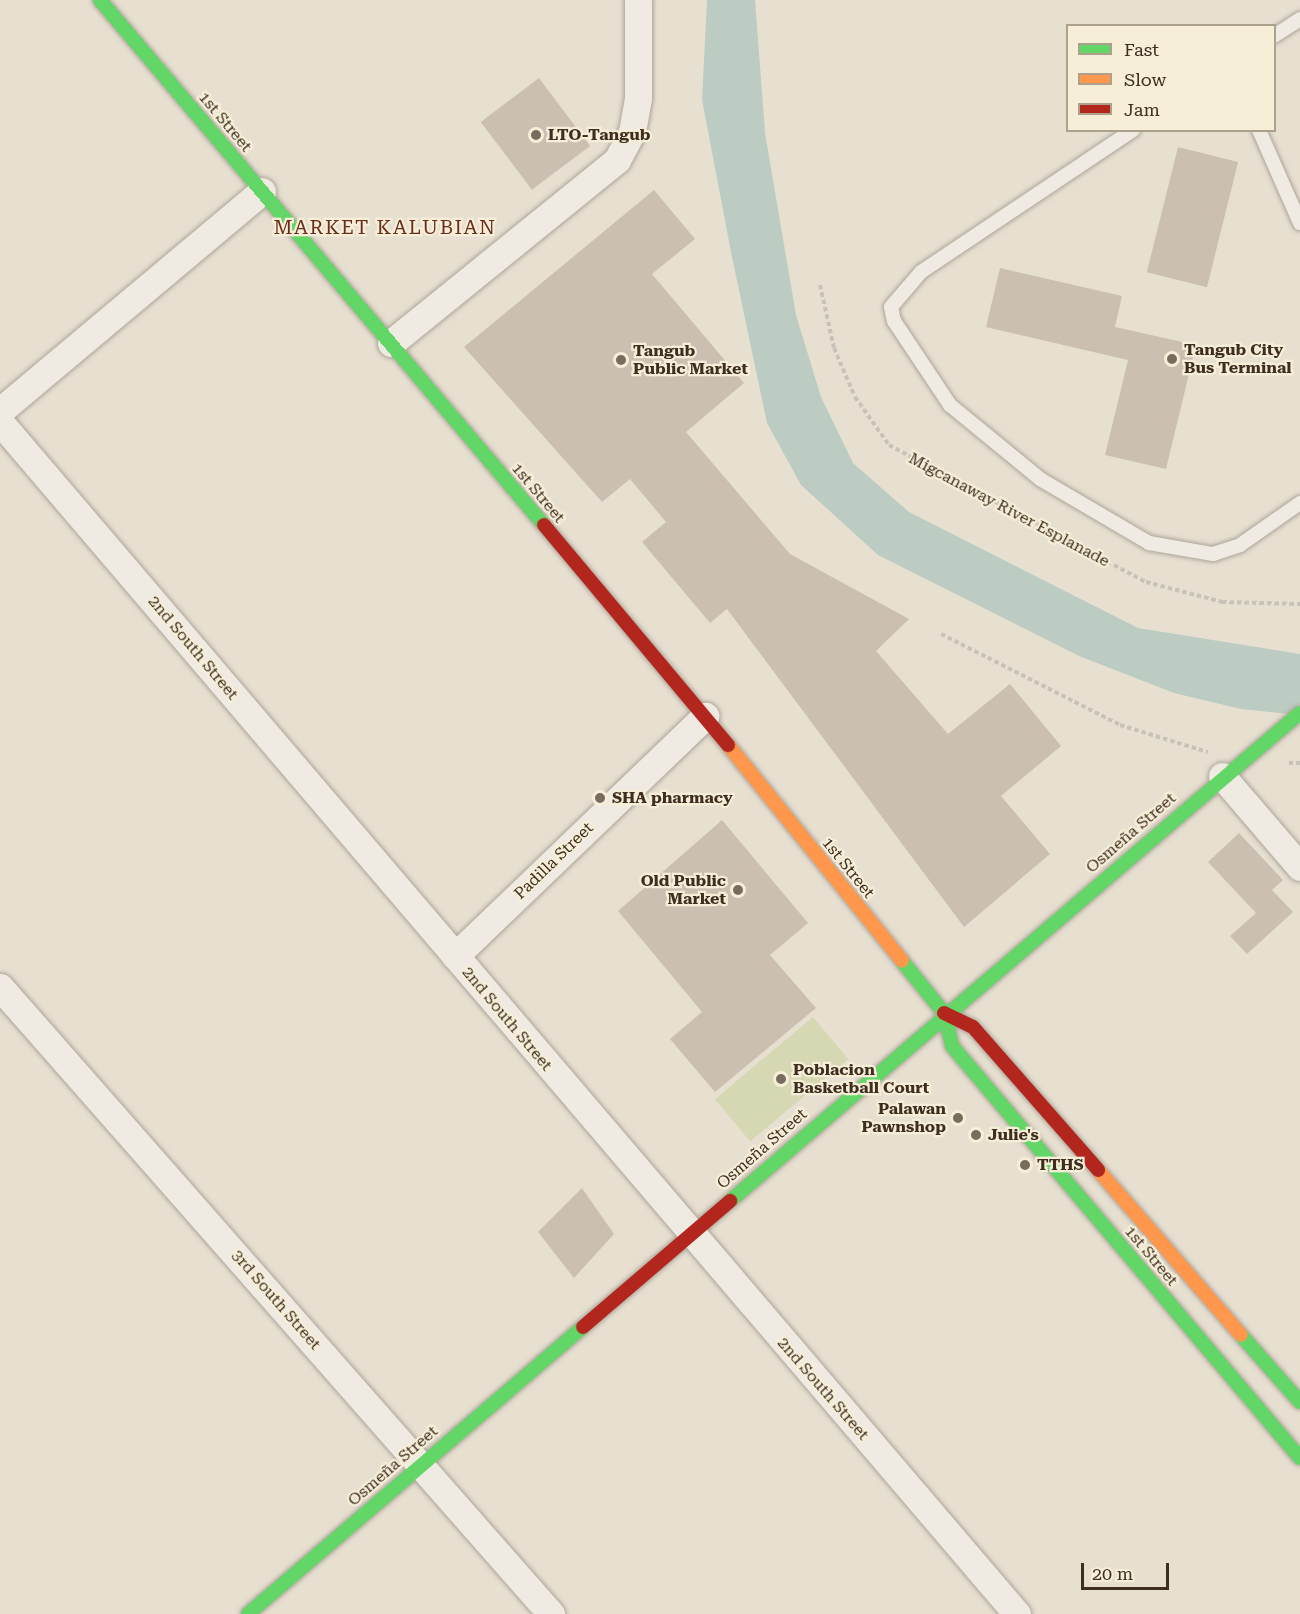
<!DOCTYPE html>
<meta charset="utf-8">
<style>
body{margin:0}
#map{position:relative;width:1300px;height:1614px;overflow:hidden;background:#e7e0d1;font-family:"Roboto Serif",serif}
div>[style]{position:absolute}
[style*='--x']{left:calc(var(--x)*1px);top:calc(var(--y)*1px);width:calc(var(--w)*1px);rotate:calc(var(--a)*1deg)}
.green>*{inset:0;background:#d6d7b3;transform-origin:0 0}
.water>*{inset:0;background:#bcccc2}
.building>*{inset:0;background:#cbbfb2;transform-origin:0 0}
.path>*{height:4px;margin-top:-2px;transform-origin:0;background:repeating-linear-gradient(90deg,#c8c2b9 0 4.5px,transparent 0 7.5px)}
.roads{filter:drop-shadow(0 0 2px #ada599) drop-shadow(0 0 2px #ada599)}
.lane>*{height:14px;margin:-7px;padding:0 7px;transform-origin:7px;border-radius:7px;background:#efebe3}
.street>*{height:27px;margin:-13.5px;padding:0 13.5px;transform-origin:13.5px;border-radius:13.5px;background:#efebe3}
.fast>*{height:14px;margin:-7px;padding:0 7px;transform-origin:7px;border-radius:7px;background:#63d668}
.slow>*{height:14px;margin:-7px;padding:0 7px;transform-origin:7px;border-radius:7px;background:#ff974d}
.jam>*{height:14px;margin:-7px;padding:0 7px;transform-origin:7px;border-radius:7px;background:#b3261e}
.dots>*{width:16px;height:16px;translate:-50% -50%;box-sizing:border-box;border:3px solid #f7eed8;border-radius:50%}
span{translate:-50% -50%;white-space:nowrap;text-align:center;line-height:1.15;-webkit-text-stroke:4.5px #f7eed8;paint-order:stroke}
.street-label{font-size:16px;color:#3d2e20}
.poi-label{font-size:16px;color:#3d2e20;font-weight:700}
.left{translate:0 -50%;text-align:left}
.right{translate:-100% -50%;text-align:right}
.quarter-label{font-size:20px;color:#6b2e1e;letter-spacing:1.5px}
.legend{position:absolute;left:1066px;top:24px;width:210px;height:108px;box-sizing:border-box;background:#f7eed8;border:2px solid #ada18e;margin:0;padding:8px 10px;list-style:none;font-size:18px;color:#3d2e20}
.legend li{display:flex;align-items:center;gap:12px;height:30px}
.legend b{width:30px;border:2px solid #ada18e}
.scale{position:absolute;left:1081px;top:1563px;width:88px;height:27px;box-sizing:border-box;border:3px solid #3d2e20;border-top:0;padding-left:8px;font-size:18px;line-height:21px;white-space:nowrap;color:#3d2e20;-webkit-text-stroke:4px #f7eed8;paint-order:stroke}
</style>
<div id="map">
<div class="green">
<i style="left:813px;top:1017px;width:55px;height:128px;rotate:50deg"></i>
</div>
<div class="water">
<i style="clip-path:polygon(707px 0,755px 0,765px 133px,796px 315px,821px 397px,853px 463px,909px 512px,1138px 628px,1300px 654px,1300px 715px,1241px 709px,1174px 693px,1079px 656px,878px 555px,801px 485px,767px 423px,732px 257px,702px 100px)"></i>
</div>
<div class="building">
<i style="left:539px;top:78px;width:85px;height:73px;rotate:53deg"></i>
<i style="left:1178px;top:147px;width:62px;height:129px;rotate:14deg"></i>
<i style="clip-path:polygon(654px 190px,695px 239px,652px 274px,744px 383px,686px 432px,790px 554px,909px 619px,876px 651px,948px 734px,1010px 684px,1061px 746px,1001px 796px,1050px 854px,964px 927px,727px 609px,710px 623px,642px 542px,666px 522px,630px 479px,602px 502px,464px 347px)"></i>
<i style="clip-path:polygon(1000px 268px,1122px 296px,1115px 327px,1196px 345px,1166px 469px,1105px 455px,1128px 360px,986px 327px)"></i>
<i style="clip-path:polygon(722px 820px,808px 923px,770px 955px,816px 1008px,715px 1092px,670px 1039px,702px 1012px,618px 911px)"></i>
<i style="clip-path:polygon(1239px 833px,1283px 880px,1272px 890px,1293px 912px,1247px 954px,1230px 936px,1256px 913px,1208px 862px)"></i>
<i style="clip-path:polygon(582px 1188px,614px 1234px,574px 1278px,538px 1232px)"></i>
</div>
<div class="path">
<i style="--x:820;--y:285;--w:65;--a:77.5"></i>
<i style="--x:834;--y:348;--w:53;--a:66.8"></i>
<i style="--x:855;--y:397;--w:59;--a:54.7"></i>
<i style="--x:889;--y:445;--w:291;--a:28.1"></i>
<i style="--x:1146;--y:582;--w:79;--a:14.7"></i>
<i style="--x:1222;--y:602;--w:78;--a:1.5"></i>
<i style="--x:941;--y:634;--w:201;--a:26.9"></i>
<i style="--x:1120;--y:725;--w:92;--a:17.1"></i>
<i style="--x:1289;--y:763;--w:11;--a:0"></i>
</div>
<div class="roads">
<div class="lane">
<i style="--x:1274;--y:36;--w:31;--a:-33"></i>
<i style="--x:1133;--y:130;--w:255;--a:146.2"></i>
<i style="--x:921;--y:272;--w:46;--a:130.6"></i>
<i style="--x:891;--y:307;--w:14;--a:78"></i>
<i style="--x:894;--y:321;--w:101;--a:56.3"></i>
<i style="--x:950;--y:405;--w:117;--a:39.4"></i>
<i style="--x:1040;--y:479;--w:126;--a:30.4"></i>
<i style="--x:1149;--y:543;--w:65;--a:9.8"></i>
<i style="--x:1213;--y:554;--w:28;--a:-18"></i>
<i style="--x:1240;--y:545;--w:73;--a:-35"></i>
<i style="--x:1259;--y:130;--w:102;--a:66.2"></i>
</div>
<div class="street">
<i style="--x:391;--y:343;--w:291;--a:-39"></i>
<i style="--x:617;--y:160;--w:32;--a:-62"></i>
<i style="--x:632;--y:132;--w:35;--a:-80"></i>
<i style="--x:638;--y:98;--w:98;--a:-90"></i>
<i style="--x:0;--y:411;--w:342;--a:-40"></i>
<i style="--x:0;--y:422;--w:1567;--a:49.53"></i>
<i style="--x:1222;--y:776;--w:120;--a:49.4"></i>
<i style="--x:455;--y:956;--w:347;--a:-43.8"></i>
<i style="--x:0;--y:987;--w:835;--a:48.69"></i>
</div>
<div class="fast">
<i style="--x:100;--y:0;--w:688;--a:49.78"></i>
<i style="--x:902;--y:961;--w:67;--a:51.1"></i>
<i style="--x:944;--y:1013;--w:34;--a:76"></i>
<i style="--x:952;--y:1046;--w:539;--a:49.81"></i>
<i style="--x:730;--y:1201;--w:750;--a:-40.57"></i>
<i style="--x:1241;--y:1335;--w:89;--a:48.6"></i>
<i style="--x:248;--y:1614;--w:441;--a:-40.6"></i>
</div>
<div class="slow">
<i style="--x:728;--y:745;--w:277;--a:51.1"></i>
<i style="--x:1098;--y:1170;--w:218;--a:49.1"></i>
</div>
<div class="jam">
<i style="--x:544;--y:525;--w:287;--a:50.1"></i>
<i style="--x:944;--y:1013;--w:32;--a:26"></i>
<i style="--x:973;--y:1027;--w:190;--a:48.8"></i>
<i style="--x:583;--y:1327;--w:194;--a:-40.6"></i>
</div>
</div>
<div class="dots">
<i style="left:536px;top:135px;background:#786c5e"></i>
<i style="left:1172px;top:359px;background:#786c5e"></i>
<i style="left:621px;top:360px;background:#786c5e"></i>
<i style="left:600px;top:798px;background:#786c5e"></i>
<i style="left:738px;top:890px;background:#786c5e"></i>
<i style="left:781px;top:1079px;background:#786c5e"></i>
<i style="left:958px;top:1118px;background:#786c5e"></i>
<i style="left:976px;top:1135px;background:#786c5e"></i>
<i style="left:1025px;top:1165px;background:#786c5e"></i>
</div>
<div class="street-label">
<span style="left:225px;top:122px;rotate:50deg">1st Street</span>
<span style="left:538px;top:493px;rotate:50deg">1st Street</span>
<span style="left:1009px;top:510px;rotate:28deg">Migcanaway River Esplanade</span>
<span style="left:193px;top:648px;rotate:50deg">2nd South Street</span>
<span style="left:1131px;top:833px;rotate:-41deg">Osmeña Street</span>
<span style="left:554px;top:861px;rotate:-44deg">Padilla Street</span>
<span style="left:848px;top:868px;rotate:51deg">1st Street</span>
<span style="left:507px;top:1019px;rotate:50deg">2nd South Street</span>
<span style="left:762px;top:1149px;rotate:-41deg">Osmeña Street</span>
<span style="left:1151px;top:1256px;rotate:50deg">1st Street</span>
<span style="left:276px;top:1300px;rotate:49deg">3rd South Street</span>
<span style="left:823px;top:1389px;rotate:49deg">2nd South Street</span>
<span style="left:393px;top:1466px;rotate:-41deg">Osmeña Street</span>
</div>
<div class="poi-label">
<span class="left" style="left:548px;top:135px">LTO-Tangub</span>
<span class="left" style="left:1184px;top:359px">Tangub City<br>Bus Terminal</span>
<span class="left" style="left:633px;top:360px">Tangub<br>Public Market</span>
<span class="left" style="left:612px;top:798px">SHA pharmacy</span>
<span class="right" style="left:726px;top:890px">Old Public<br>Market</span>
<span class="left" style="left:793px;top:1079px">Poblacion<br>Basketball Court</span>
<span class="right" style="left:946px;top:1118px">Palawan<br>Pawnshop</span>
<span class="left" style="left:988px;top:1135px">Julie's</span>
<span class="left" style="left:1037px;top:1165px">TTHS</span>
</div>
<div class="quarter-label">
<span style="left:385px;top:227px">MARKET KALUBIAN</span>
</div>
<ul class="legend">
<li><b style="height:8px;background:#63d668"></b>Fast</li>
<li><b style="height:8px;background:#ff974d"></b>Slow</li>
<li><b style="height:8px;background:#b3261e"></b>Jam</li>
</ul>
<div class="scale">20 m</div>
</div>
